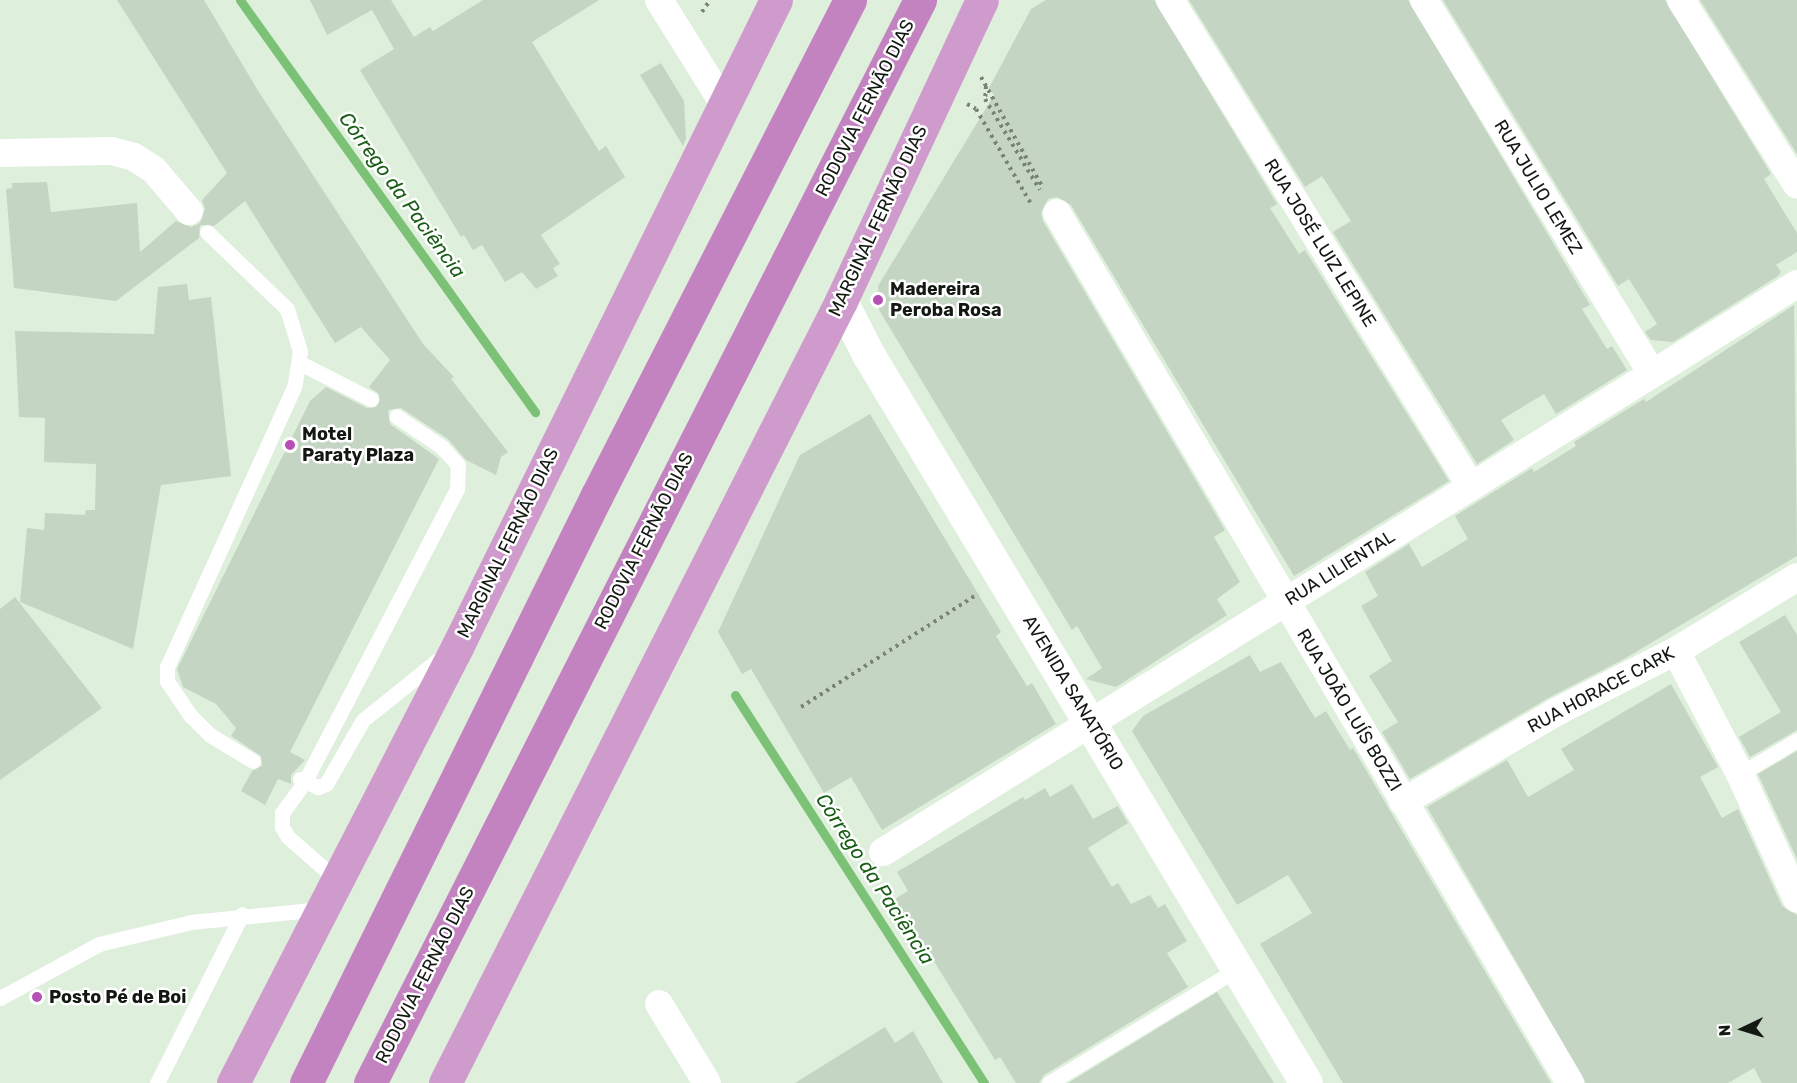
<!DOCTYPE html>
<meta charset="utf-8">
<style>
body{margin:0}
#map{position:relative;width:1797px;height:1083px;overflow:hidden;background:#deefdc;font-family:Rubik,sans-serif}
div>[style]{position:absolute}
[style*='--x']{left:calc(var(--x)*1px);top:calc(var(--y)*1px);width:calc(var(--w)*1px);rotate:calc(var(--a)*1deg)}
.stream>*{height:9px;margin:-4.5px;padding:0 4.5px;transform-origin:4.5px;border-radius:4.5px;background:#7cc276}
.building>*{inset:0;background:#c5d5c3}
.path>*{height:4px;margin-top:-2px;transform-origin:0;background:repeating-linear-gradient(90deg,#798477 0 3px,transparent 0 7.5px)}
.service>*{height:15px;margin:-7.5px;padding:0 7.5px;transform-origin:7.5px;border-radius:7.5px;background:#fff}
.minor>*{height:28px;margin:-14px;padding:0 14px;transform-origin:14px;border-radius:14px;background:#fff}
.tertiary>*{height:33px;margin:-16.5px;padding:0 16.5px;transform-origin:16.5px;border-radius:16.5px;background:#fff}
.trunk>*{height:33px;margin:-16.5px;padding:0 16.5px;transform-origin:16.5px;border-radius:16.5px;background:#cf9bcc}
.motorway>*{height:33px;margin:-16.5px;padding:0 16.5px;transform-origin:16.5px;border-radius:16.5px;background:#c382c0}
.dots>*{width:16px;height:16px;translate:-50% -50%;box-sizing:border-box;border:3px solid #fff;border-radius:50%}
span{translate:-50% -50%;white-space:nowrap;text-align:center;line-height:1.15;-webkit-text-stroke:5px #fff;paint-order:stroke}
.street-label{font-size:18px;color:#131912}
.poi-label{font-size:18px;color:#131912;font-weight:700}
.left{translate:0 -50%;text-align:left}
.water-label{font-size:20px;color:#185e15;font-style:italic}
.north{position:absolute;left:1713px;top:999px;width:60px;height:60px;-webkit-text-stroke:4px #fff;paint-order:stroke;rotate:266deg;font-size:16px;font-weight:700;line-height:24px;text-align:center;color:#131912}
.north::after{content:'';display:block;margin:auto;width:21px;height:27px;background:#131912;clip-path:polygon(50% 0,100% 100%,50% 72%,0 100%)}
</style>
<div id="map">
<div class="stream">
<i style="--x:240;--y:0;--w:507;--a:54.4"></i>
<i style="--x:735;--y:695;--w:461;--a:57.3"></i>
</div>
<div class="building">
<i style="clip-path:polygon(117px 0,204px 0,257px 89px,423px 344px,454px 377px,451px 379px,508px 452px,501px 457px,496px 475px,466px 460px,448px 439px,401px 408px,388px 410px,390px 424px,439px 459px,290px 752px,305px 760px,291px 775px,291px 784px,278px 779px,265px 805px,241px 791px,252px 771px,262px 766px,261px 756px,231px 736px,236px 728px,216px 704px,183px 687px,177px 669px,310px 401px,326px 387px,367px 408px,376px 407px,379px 394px,369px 387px,390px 360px,361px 327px,335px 343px,245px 201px,214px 226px,200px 225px,199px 238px,116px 301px,14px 288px,6px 189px,12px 188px,12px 183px,47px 182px,51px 212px,137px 203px,140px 252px,176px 221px,191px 227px,200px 223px,205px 209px,202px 200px,227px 173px)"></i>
<i style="clip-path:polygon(310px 0,391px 0,414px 37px,430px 27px,433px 31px,483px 0,599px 0,532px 42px,599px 151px,606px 146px,625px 177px,541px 235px,560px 264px,553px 268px,558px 276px,536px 289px,522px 272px,505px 282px,482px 245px,473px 250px,464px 235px,461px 237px,360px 70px,394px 49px,372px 10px,327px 35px)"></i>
<i style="clip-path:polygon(1046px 0,1154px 0,1277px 204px,1270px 208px,1299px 254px,1305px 250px,1449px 481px,1294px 576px,1071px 205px,1057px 197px,1048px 199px,1041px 213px,1043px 221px,1225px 530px,1214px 537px,1240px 582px,1217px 599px,1227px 615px,1116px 687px,1086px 679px,1102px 668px,1077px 626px,1072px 630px,879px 310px,878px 286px,994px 95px,989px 88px,1031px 9px)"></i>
<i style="clip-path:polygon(1189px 0,1408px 0,1590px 305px,1582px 309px,1607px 349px,1612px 346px,1627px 370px,1556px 414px,1544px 394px,1501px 420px,1514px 440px,1477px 464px,1333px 232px,1351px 221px,1322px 176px,1305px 187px)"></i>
<i style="clip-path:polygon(1443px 0,1665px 0,1771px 174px,1764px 179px,1797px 233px,1797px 252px,1776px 265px,1781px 272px,1778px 276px,1673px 342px,1651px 340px,1645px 332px,1657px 324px,1629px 279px,1618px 286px)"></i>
<i style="clip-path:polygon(1700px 0,1797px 0,1797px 154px)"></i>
<i style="clip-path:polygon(661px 63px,684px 101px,686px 139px,683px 146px,640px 75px)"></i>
<i style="clip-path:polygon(187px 284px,189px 300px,211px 297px,231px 476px,161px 485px,133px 649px,20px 602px,27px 528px,44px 530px,45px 513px,85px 515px,86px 510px,95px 510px,96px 464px,44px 462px,45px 418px,19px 417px,15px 331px,154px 334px,158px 287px)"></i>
<i style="clip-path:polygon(1794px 305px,1797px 556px,1624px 659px,1550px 697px,1410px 779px,1382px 732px,1398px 722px,1369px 676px,1392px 661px,1361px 606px,1378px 596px,1365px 572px,1409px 544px,1422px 567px,1468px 539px,1455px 516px,1532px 468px,1534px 472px,1576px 446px,1574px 442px,1644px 399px,1646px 402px)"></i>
<i style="clip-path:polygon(870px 414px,1001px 632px,996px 636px,1027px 686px,1032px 683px,1056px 724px,882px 830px,851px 777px,824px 793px,751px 669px,742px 674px,718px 632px,800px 455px)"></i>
<i style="clip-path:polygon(15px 597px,102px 708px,0 780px,0 609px)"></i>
<i style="clip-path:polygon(1785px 615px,1797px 635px,1797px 730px,1750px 757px,1739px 737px,1781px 712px,1739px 642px)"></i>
<i style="clip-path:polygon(1250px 655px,1260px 672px,1281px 662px,1315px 718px,1326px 711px,1350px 750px,1353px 748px,1551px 1083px,1343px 1083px,1260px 944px,1312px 913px,1288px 875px,1237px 905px,1132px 731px,1143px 716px)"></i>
<i style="clip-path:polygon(1671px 684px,1718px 767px,1700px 777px,1722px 818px,1738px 809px,1782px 906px,1797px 915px,1797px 1083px,1762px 1083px,1754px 1068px,1728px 1083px,1586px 1083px,1427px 807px,1507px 760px,1528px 797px,1574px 770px,1561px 749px)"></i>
<i style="clip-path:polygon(1797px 751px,1797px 859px,1758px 774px)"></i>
<i style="clip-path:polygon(1072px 784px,1093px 819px,1118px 806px,1128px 823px,1088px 848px,1112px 887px,1118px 883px,1131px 904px,1150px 895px,1158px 908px,1165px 904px,1187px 941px,1167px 953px,1188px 987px,1044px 1075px,1039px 1083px,1016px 1083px,1000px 1057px,995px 1060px,927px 950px,922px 953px,901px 919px,893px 900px,908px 891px,897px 872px,1023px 797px,1025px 800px,1045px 788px,1050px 797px)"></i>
<i style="clip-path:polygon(1217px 992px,1274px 1083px,1068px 1083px)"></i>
<i style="clip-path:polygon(885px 1027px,895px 1043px,913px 1031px,943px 1083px,795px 1083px)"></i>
</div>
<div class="path">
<i style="--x:702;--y:12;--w:14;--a:-56"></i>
<i style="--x:981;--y:77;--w:127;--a:60.8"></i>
<i style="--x:986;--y:86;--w:13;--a:94"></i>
<i style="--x:985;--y:99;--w:106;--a:58.9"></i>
<i style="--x:967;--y:104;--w:10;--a:29"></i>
<i style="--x:976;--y:109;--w:108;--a:59.9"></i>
<i style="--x:801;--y:707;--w:210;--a:-32.6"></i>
</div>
<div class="service">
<i style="--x:207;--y:232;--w:111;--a:43.9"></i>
<i style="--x:287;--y:309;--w:44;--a:72.8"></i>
<i style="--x:300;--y:351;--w:36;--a:99"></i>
<i style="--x:294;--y:387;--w:307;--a:114.4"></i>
<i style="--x:167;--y:667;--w:14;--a:90"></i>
<i style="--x:167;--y:681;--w:41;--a:55.9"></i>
<i style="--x:190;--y:715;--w:28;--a:45"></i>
<i style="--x:210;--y:735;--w:50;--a:31.2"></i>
<i style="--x:300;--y:363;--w:80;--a:26.9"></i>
<i style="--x:1740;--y:774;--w:66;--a:-30.8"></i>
<i style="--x:300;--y:779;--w:20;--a:24"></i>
<i style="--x:318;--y:787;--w:9;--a:-21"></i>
<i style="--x:326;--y:784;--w:74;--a:-60"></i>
<i style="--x:363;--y:720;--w:104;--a:-38.7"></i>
<i style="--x:336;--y:879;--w:64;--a:-138.8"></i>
<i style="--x:288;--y:837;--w:12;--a:-121"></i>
<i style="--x:282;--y:827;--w:14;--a:-90"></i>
<i style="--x:282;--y:813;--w:39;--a:-54"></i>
<i style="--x:305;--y:781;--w:329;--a:-62.5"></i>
<i style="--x:457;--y:489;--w:24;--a:-88"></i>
<i style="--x:458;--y:465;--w:24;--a:-132"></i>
<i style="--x:442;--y:447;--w:55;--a:-146"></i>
<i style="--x:0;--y:998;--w:113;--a:-28.6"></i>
<i style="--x:99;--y:944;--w:95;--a:-13.4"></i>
<i style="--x:191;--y:922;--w:131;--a:-5.7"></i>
<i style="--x:157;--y:1083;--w:189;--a:-63.3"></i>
<i style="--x:1049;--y:1083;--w:220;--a:-31.2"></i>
</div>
<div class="minor">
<i style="--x:659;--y:0;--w:123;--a:58"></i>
<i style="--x:1170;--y:0;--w:572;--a:58.23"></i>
<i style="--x:1424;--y:0;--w:438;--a:58.6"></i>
<i style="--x:1681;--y:0;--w:218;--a:57.9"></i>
<i style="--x:0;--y:153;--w:112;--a:-1"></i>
<i style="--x:112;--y:151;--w:23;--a:15"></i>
<i style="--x:134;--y:157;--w:24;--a:33"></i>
<i style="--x:154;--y:170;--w:54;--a:49.5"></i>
<i style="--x:1057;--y:213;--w:1010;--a:59.47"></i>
<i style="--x:1676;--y:651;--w:139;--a:62.5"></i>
<i style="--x:1740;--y:774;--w:137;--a:65.5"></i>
<i style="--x:1403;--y:802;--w:180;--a:-30.4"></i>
<i style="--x:1558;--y:711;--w:132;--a:-27"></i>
<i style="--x:1676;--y:651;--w:142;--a:-31.4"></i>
<i style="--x:883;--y:852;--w:1076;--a:-31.86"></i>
<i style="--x:659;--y:1004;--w:92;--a:58.7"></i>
</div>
<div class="tertiary">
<i style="--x:841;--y:301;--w:59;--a:63"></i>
<i style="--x:868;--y:354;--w:850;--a:59"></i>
</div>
<div class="trunk">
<i style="--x:233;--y:1083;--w:492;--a:-62.8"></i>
<i style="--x:458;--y:645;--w:719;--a:-63.76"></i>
<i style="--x:445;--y:1083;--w:877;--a:-63.14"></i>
<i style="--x:841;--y:301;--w:332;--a:-64.9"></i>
</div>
<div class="motorway">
<i style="--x:306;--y:1083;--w:656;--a:-63.67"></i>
<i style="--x:597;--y:495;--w:556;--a:-62.93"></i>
<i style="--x:370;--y:1083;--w:1215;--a:-63.08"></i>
</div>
<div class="dots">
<i style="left:878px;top:300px;background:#b650b4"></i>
<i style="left:290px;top:445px;background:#b650b4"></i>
<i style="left:37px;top:997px;background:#b650b4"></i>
</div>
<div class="street-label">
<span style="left:865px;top:108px;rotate:-63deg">RODOVIA FERNÃO DIAS</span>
<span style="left:1538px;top:187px;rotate:59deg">RUA JULIO LEMEZ</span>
<span style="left:878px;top:221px;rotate:-65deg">MARGINAL FERNÃO DIAS</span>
<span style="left:1320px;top:243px;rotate:58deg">RUA JOSÉ LUIZ LEPINE</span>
<span style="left:644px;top:541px;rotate:-63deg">RODOVIA FERNÃO DIAS</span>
<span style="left:508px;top:543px;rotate:-64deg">MARGINAL FERNÃO DIAS</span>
<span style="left:1340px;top:568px;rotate:-32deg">RUA LILIENTAL</span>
<span style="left:1601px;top:690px;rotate:-28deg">RUA HORACE CARK</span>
<span style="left:1073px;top:693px;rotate:59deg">AVENIDA SANATÓRIO</span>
<span style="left:1349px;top:710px;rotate:59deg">RUA JOÃO LUÍS BOZZI</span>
<span style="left:425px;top:975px;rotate:-63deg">RODOVIA FERNÃO DIAS</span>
</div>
<div class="poi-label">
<span class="left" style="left:890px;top:300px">Madereira<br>Peroba Rosa</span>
<span class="left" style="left:302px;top:445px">Motel<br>Paraty Plaza</span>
<span class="left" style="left:49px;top:997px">Posto Pé de Boi</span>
</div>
<div class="water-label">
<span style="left:402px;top:195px;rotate:54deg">Córrego da Paciência</span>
<span style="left:875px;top:879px;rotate:57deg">Córrego da Paciência</span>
</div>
<div class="north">N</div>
</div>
